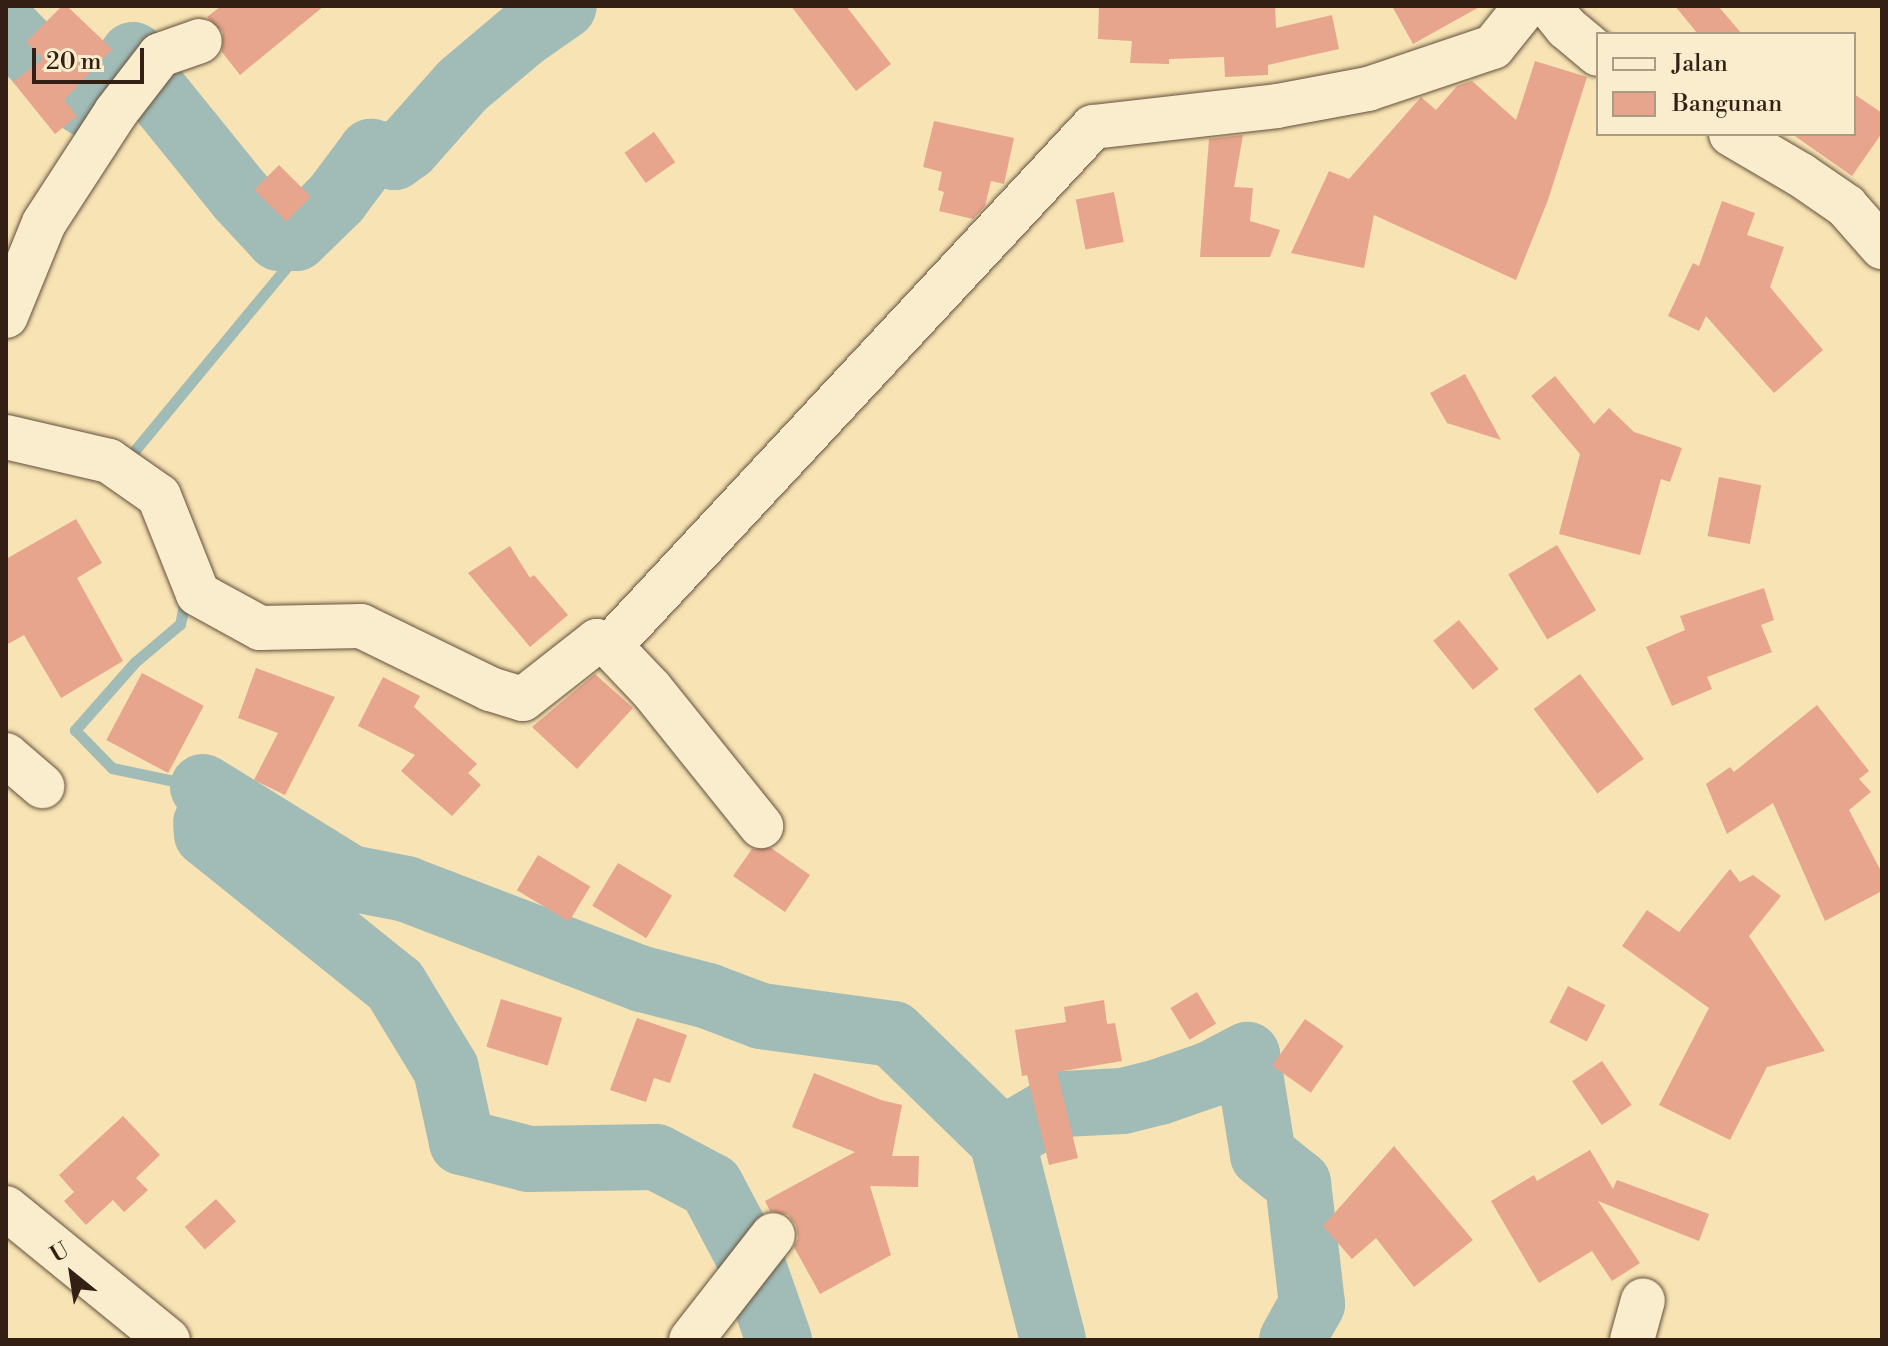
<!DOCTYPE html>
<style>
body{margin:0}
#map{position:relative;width:1888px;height:1346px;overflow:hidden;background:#f7e3b3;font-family:"Libre Bodoni",serif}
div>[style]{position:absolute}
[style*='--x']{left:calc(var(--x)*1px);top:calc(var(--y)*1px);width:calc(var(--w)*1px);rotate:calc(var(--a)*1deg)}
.stream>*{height:11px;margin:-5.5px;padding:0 5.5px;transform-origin:5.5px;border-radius:5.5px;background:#a1bcb7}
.river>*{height:66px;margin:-33px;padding:0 33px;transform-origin:33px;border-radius:33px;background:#a1bcb7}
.building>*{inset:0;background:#e8a58d;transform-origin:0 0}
.roads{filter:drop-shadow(0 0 2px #65503c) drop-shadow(0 0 2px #65503c)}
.minor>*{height:44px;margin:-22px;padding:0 22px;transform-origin:22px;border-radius:22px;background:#faedce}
.tertiary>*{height:44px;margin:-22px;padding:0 22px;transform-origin:22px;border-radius:22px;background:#faedce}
span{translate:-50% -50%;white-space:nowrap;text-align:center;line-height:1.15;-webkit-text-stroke:6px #faedce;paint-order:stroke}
.frame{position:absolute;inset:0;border:8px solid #341f15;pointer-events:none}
.legend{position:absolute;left:1596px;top:32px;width:260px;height:104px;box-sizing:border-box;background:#faedce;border:2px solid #ab9b84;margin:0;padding:10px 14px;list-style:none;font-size:24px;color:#341f15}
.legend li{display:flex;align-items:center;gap:16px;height:40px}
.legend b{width:40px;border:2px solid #ab9b84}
.north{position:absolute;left:32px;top:1234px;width:80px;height:80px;-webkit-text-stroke:6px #faedce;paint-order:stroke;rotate:330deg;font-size:22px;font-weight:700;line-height:32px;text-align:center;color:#341f15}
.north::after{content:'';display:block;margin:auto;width:28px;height:36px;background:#341f15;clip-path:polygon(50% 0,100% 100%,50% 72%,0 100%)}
.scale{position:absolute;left:32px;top:48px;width:112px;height:36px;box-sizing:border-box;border:4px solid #341f15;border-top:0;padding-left:10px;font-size:24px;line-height:28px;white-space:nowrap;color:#341f15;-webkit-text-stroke:6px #faedce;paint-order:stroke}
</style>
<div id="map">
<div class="stream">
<i style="--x:126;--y:461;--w:249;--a:-50.4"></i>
<i style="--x:285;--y:269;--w:56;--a:-56.6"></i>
<i style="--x:186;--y:596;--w:29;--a:102"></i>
<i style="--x:180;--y:624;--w:59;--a:139.8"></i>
<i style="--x:135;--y:662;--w:91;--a:131.4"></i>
<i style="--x:75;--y:730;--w:53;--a:45.8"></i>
<i style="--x:112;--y:768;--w:93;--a:11.8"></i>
</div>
<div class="river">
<i style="--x:6;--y:27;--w:95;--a:45.9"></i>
<i style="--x:72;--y:95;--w:25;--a:32"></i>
<i style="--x:93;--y:108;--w:66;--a:-53"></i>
<i style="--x:133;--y:55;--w:30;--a:62"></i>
<i style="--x:147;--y:81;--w:148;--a:51"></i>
<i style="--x:240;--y:196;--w:57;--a:47.1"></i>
<i style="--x:279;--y:238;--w:17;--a:0"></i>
<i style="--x:296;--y:238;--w:56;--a:-44.3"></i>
<i style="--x:336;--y:199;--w:59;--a:-53.3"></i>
<i style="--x:371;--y:152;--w:24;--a:12"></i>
<i style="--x:394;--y:157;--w:16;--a:-35"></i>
<i style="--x:407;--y:148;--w:84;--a:-48.4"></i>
<i style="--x:463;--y:85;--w:76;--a:-40.2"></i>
<i style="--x:521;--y:36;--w:52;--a:-34.9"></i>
<i style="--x:203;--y:787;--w:173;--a:31.8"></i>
<i style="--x:350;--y:878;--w:57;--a:11.1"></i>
<i style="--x:406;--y:889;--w:253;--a:20.9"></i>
<i style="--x:642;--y:979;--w:68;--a:14.4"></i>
<i style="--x:708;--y:996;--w:57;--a:20.7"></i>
<i style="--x:761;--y:1016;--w:133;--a:7.8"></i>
<i style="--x:893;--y:1034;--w:152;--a:44.2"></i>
<i style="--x:1002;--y:1140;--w:206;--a:75.7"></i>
<i style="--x:206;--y:823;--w:11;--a:85"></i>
<i style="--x:207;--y:834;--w:241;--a:38.8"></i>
<i style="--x:395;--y:985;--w:98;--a:58.7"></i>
<i style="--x:446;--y:1069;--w:75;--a:77.6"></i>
<i style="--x:462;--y:1142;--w:69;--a:14.2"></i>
<i style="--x:529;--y:1159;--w:127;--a:-0.9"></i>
<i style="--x:656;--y:1157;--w:62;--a:27.8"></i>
<i style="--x:711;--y:1186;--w:87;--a:62"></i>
<i style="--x:752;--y:1263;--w:82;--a:70.7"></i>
<i style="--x:1002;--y:1140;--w:71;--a:-30.5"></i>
<i style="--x:1063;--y:1104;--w:60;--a:-2.9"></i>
<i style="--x:1123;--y:1101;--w:37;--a:-14"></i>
<i style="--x:1159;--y:1092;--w:55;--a:-19.1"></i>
<i style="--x:1211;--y:1074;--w:41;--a:-27.8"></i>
<i style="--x:1247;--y:1055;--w:101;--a:80.9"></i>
<i style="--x:1263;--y:1155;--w:45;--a:38.7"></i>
<i style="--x:1298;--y:1183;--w:122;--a:83.4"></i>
<i style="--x:1312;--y:1304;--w:41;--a:119.1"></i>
</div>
<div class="building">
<i style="clip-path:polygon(62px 6px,67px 6px,112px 49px,64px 100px,77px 116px,55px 134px,13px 82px,43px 59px,26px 42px)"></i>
<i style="clip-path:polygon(221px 6px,324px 6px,240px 75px,222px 52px,223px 32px,207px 17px)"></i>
<i style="clip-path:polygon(791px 6px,846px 6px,891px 64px,856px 91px)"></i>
<i style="clip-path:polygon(1099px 6px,1275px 6px,1276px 28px,1332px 15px,1339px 49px,1268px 65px,1268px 75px,1225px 77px,1224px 57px,1169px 59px,1169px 64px,1130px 63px,1132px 41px,1098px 39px)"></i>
<i style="clip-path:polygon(1392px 6px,1481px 6px,1413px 44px)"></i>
<i style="clip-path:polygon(1675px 6px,1718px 6px,1742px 34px,1698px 34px)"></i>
<i style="clip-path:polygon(1535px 61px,1587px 77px,1548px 200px,1516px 280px,1374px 215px,1364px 268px,1291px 253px,1329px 171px,1349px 179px,1421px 97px,1436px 110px,1457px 86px,1472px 81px,1516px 120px)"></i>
<i style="clip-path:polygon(1854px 94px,1882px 113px,1882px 133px,1852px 176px,1792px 134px,1854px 134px)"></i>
<i style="clip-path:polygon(934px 121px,1014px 138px,1004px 184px,991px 181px,985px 206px,973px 219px,939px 211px,944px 192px,938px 190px,942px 172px,923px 167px)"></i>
<i style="left:654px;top:132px;width:37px;height:36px;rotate:55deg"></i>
<i style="clip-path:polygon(1243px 135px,1234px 187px,1253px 188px,1250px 221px,1280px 230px,1270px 257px,1200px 257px,1209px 139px)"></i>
<i style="left:279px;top:165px;width:45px;height:35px;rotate:45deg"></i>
<i style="left:1114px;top:192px;width:51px;height:39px;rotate:79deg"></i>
<i style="clip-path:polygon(1722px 201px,1755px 213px,1747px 235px,1784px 247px,1770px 287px,1823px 350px,1774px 393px,1706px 316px,1699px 331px,1668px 316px,1693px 263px,1699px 266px)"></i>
<i style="clip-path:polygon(1465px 374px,1501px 440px,1447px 423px,1430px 393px)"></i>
<i style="clip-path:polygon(1555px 376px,1594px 424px,1609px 408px,1634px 432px,1682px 448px,1670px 482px,1661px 479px,1640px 555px,1559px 534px,1580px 454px,1531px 396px)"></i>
<i style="left:1719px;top:477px;width:43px;height:60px;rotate:11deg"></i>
<i style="clip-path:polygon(76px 519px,102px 563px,77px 578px,123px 661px,61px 698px,24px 635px,6px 645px,6px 559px)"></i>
<i style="left:1557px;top:545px;width:76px;height:57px;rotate:59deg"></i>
<i style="clip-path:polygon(510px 546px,530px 578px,534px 575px,568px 615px,530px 647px,468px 573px)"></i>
<i style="clip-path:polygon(1764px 588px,1774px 620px,1761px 625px,1772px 652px,1707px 677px,1712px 689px,1672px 706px,1646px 647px,1685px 630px,1680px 616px)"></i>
<i style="left:1459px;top:620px;width:63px;height:33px;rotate:51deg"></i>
<i style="clip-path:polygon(256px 668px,335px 697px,285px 795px,254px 780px,278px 733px,238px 718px)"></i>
<i style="left:142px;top:673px;width:70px;height:76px;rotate:28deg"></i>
<i style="clip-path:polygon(595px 674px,633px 708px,577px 769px,532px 727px)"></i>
<i style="left:1580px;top:674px;width:106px;height:58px;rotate:53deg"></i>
<i style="clip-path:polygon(383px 677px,420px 696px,414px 707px,477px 764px,468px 773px,481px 785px,452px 816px,401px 771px,415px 755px,358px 726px)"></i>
<i style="clip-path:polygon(1817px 705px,1869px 771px,1859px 779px,1871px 792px,1849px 810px,1882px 873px,1882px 891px,1825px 921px,1773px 803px,1727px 834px,1706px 784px,1730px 767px,1734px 772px)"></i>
<i style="clip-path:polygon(771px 848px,810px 875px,785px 912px,733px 876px,752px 849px)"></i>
<i style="left:538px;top:855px;width:61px;height:41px;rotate:31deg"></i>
<i style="left:618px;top:863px;width:63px;height:50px;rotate:31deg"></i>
<i style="clip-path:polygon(1730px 869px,1740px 882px,1753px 875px,1781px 896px,1749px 936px,1825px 1051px,1767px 1067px,1730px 1140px,1659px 1105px,1709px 1008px,1622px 946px,1647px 910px,1679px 932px)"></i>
<i style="left:1568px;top:986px;width:42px;height:41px;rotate:27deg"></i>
<i style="left:1197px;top:992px;width:37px;height:31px;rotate:59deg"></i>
<i style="left:501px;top:999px;width:64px;height:50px;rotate:17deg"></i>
<i style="clip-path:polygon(1104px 1000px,1107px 1024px,1115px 1023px,1122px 1061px,1057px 1072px,1078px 1158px,1049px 1165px,1027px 1075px,1022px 1076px,1015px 1030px,1066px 1022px,1064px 1007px)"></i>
<i style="clip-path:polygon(637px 1018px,687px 1035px,670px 1083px,654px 1078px,646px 1102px,610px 1090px)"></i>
<i style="left:1305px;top:1019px;width:47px;height:57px;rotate:35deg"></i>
<i style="left:1602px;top:1061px;width:53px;height:36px;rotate:56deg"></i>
<i style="clip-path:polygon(814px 1073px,881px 1100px,902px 1105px,892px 1156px,919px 1156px,918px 1187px,870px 1186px,891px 1255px,820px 1294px,794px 1247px,798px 1238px,796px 1225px,788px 1215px,770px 1211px,765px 1201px,855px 1152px,792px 1127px)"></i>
<i style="clip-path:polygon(123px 1116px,160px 1155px,136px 1178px,148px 1190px,124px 1212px,113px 1200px,86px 1225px,64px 1201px,74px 1192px,59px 1175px)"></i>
<i style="clip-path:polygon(1394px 1146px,1473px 1240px,1414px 1287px,1376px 1238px,1352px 1259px,1323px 1226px)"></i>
<i style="clip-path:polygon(1590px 1150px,1613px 1189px,1617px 1180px,1709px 1214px,1699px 1241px,1598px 1201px,1640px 1263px,1612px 1281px,1592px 1251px,1539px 1283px,1491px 1201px,1534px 1175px,1537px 1181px)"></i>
<i style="left:216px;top:1199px;width:30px;height:42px;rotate:48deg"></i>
</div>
<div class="roads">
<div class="minor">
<i style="--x:6;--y:316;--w:100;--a:-67.8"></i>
<i style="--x:44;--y:223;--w:132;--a:-57"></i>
<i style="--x:116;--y:112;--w:72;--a:-52.3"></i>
<i style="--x:160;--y:55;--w:42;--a:-19.3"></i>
<i style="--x:6;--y:437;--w:106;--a:13.1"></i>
<i style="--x:109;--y:461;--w:61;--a:35"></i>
<i style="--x:159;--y:496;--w:105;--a:68.3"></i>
<i style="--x:198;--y:594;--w:71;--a:28.7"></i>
<i style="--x:260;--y:628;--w:101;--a:-1.1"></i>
<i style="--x:361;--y:626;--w:144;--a:26"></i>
<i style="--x:490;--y:689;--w:34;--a:17"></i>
<i style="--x:523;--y:699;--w:94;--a:-38.1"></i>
<i style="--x:597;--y:641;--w:14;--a:21"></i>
<i style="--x:610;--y:646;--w:709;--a:-47.06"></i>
<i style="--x:1093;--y:127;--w:185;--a:-6.5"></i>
<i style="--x:1277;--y:106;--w:93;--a:-10.6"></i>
<i style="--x:1368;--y:89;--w:132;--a:-18.6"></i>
<i style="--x:1493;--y:47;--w:53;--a:-51.2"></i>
<i style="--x:610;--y:646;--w:59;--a:46.4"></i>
<i style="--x:651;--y:689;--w:176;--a:51.2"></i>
<i style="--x:6;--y:755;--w:48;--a:40.7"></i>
<i style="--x:6;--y:1208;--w:209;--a:39.2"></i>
<i style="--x:691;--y:1340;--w:133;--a:-52"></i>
<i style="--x:1632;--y:1340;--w:41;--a:-74.6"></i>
</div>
<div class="tertiary">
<i style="--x:1549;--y:6;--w:28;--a:51"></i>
<i style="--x:1567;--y:28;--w:40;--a:40"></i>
<i style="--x:1731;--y:134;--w:81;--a:30.4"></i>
<i style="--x:1801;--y:175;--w:55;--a:34.6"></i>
<i style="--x:1846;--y:206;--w:55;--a:48.7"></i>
</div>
</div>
<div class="frame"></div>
<ul class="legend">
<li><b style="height:10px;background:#faedce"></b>Jalan</li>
<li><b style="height:22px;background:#e8a58d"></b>Bangunan</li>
</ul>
<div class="north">U</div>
<div class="scale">20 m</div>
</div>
